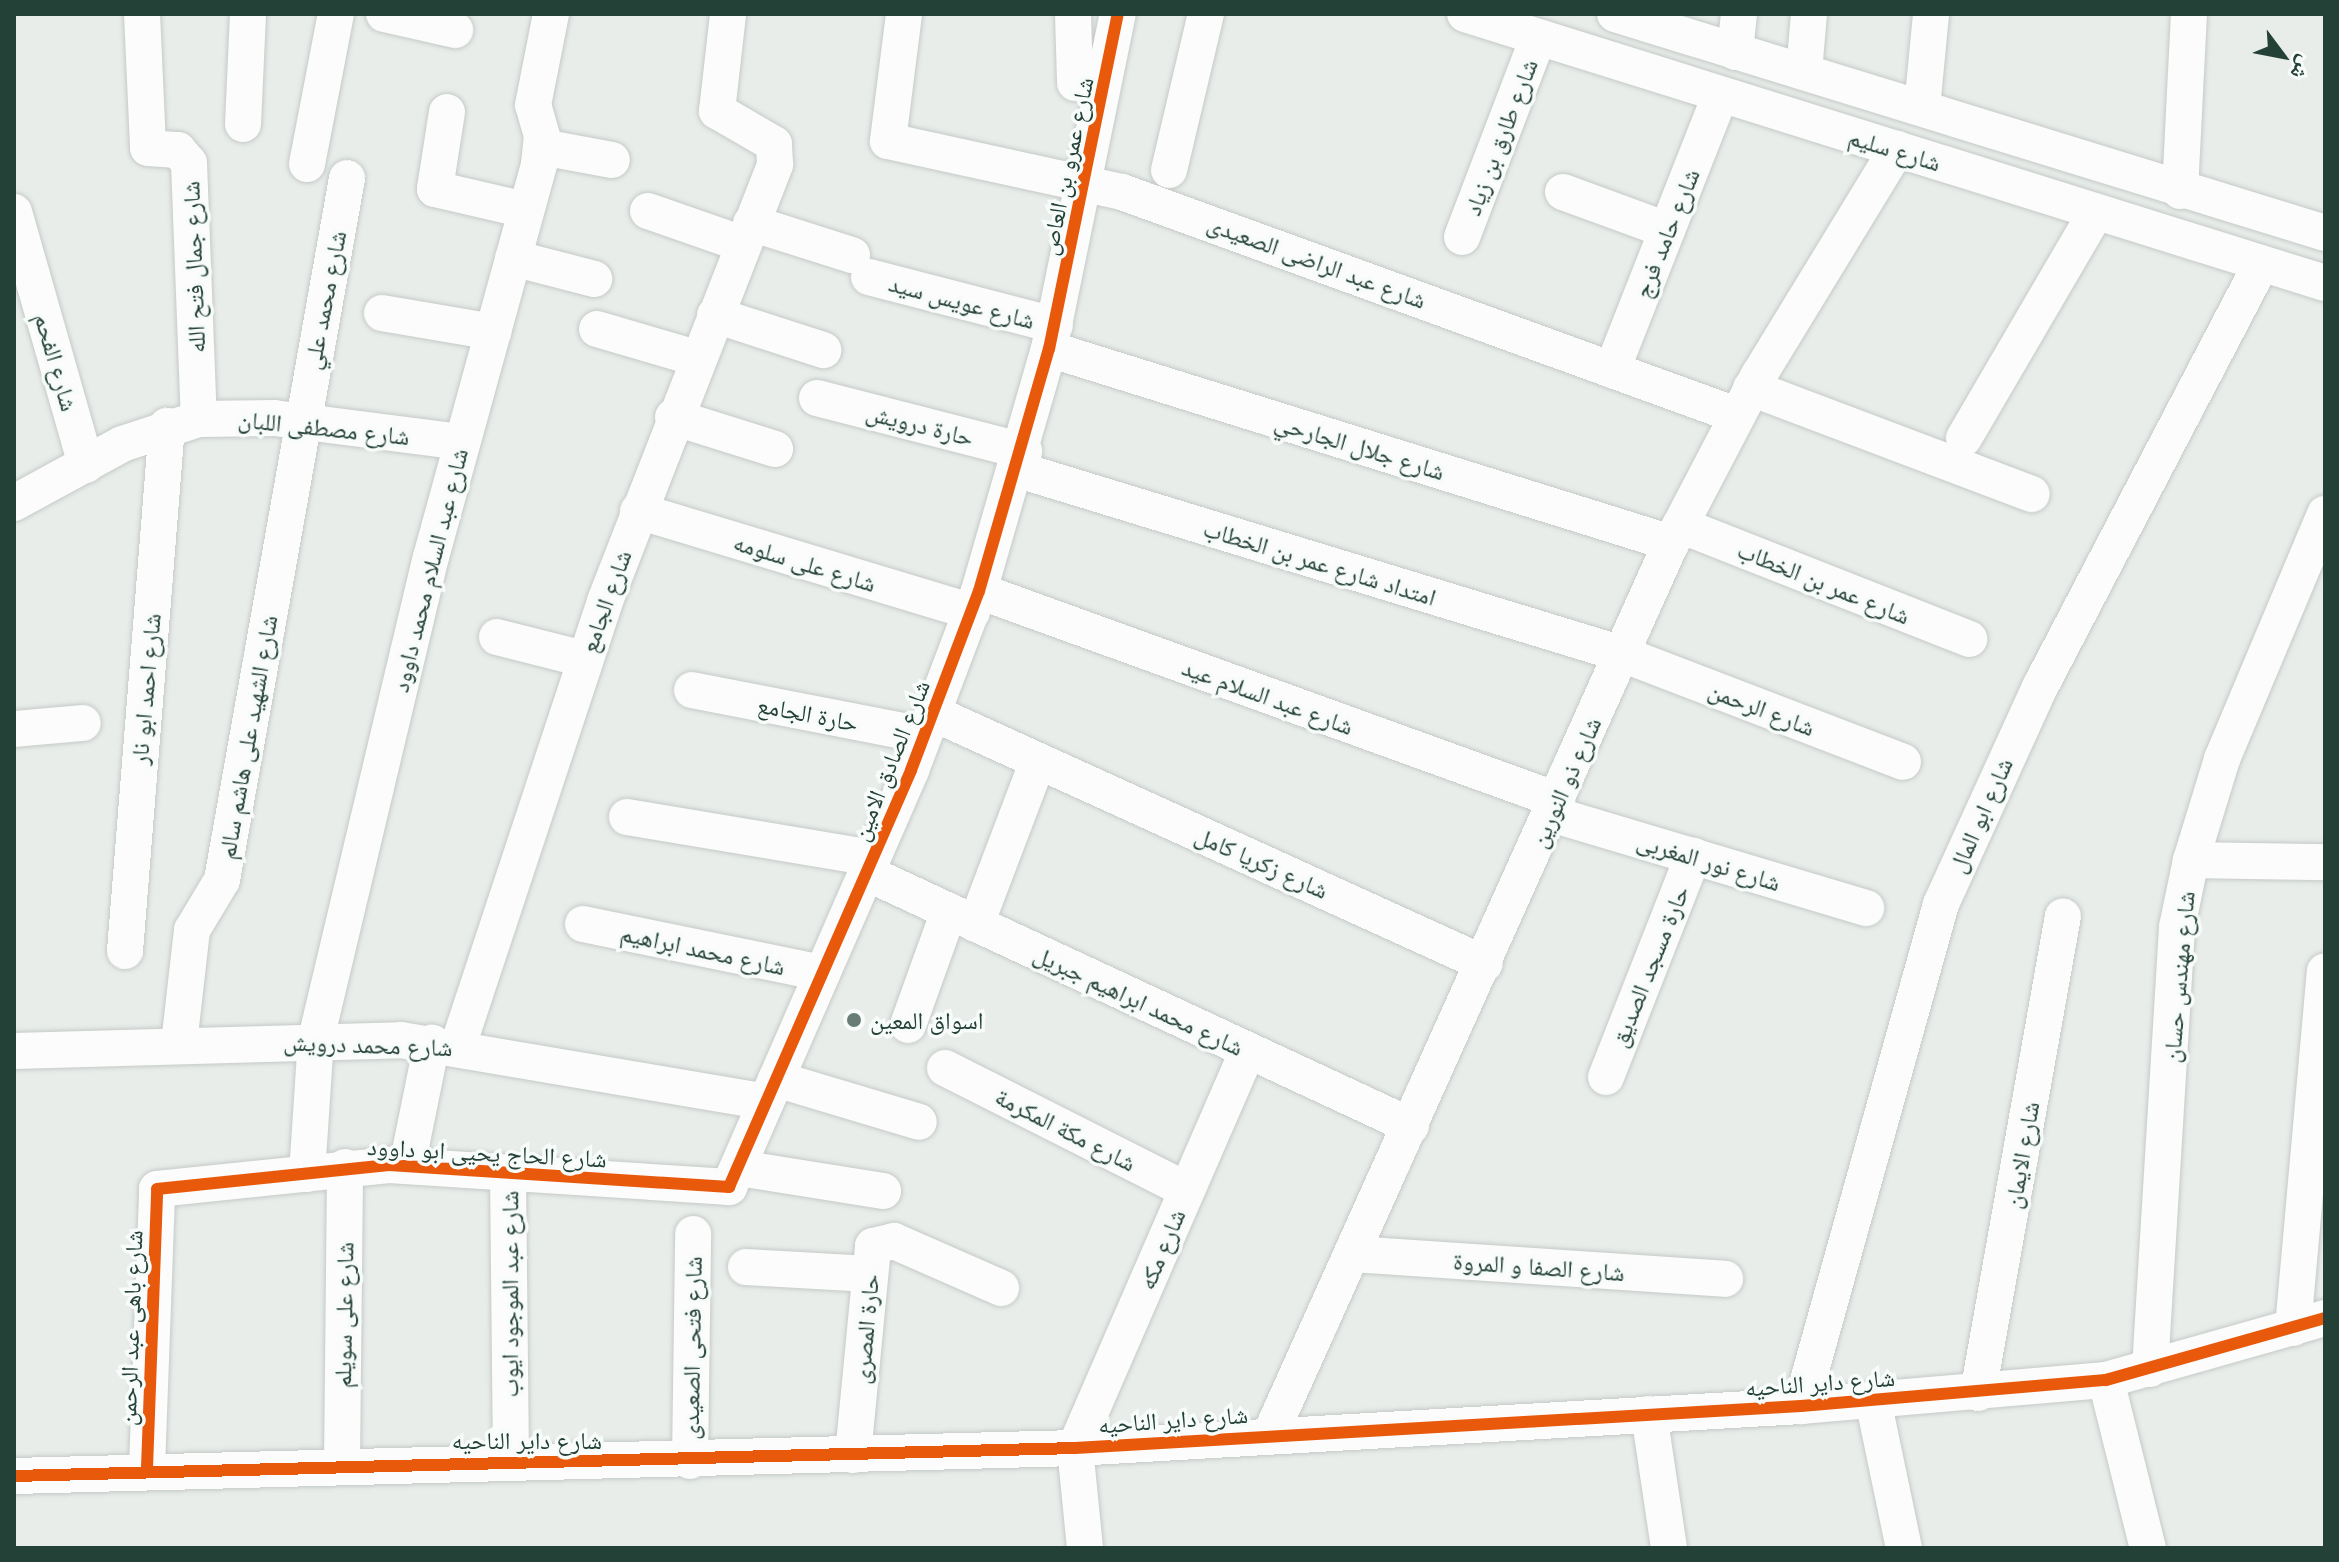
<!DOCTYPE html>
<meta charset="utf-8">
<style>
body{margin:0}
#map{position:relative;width:2339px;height:1562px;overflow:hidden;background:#e8edea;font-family:"Open Sans","Noto Naskh Arabic",sans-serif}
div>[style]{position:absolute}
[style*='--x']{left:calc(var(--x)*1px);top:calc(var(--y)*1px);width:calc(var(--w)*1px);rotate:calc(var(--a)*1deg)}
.roads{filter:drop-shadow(0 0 2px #c5cac7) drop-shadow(0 0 2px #c5cac7)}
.minor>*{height:36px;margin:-18px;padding:0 18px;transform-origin:18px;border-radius:18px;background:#fcfcfc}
.cycleway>*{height:12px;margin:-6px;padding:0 6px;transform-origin:6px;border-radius:6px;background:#e8590c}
.dots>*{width:22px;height:22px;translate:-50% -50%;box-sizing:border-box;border:4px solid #f7fbf9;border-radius:50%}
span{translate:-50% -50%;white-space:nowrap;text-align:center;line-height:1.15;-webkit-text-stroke:7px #f7fbf9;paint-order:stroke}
.street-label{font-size:24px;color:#244138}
.poi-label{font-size:24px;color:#244138}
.left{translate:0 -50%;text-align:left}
.frame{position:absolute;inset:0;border:16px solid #244138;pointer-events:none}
.north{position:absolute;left:2243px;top:16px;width:80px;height:80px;-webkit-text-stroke:6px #f7fbf9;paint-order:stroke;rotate:122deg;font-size:22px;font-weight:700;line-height:32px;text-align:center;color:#244138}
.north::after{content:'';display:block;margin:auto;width:28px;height:36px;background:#244138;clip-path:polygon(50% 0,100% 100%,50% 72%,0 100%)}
</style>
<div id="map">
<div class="roads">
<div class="minor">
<i style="--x:142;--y:14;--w:134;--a:87.4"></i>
<i style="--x:148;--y:148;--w:30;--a:4"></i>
<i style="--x:178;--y:150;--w:17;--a:50"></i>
<i style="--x:189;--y:163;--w:256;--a:87.8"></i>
<i style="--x:384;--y:14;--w:73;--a:12.7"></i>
<i style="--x:904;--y:14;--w:128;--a:97.2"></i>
<i style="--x:888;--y:141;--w:239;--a:12.3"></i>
<i style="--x:1122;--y:192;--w:653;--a:19.96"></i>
<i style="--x:1073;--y:14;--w:69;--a:88.3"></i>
<i style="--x:1465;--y:14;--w:901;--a:17.37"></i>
<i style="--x:1615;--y:14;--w:743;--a:17.14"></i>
<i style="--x:1735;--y:52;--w:38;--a:-84"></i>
<i style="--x:1804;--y:72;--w:58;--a:-85.1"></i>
<i style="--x:1922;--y:108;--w:94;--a:-84.5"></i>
<i style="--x:447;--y:112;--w:78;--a:98.9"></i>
<i style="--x:435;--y:189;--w:93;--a:13"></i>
<i style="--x:243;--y:124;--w:110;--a:-87.4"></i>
<i style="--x:542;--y:147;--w:71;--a:10.5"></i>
<i style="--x:307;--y:164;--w:153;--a:-79.1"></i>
<i style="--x:1169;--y:170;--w:160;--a:-76.7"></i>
<i style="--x:2180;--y:191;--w:177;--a:-87.1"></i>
<i style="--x:1563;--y:192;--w:111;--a:20.1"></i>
<i style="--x:648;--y:211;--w:101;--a:19.2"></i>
<i style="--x:14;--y:212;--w:263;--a:74.1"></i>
<i style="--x:751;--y:223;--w:106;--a:17.6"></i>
<i style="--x:1462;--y:237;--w:213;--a:-69.1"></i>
<i style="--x:513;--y:258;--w:84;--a:14.5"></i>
<i style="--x:869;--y:277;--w:192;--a:14.5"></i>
<i style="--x:382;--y:313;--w:113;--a:9.7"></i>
<i style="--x:715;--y:315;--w:114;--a:18"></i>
<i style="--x:597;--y:329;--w:103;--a:16.3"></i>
<i style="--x:1049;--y:349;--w:652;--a:17.32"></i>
<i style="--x:1612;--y:370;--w:295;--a:-68.5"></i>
<i style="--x:1751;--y:388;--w:300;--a:20.7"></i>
<i style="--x:817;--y:398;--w:214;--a:14.4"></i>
<i style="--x:673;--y:417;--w:107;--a:17.4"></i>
<i style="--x:1964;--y:438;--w:262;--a:-59.7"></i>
<i style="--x:1019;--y:470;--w:630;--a:16.97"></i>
<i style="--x:1622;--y:654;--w:301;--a:21"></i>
<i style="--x:14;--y:503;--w:123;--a:-28.6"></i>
<i style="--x:122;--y:444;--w:81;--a:-18"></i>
<i style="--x:199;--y:419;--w:75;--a:-0.8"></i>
<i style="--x:274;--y:418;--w:189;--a:7.3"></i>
<i style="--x:638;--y:511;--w:349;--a:16.8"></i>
<i style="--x:1680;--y:525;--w:311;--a:21.5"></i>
<i style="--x:979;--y:591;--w:615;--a:19.88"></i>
<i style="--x:497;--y:637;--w:90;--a:14.2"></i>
<i style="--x:692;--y:690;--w:236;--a:11"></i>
<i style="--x:933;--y:713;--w:606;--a:24.45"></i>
<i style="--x:14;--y:729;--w:69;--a:-5"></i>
<i style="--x:1551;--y:814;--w:329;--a:16.6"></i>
<i style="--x:627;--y:817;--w:249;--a:9.5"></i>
<i style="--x:2191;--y:860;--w:134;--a:0.9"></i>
<i style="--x:867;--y:873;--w:600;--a:24.94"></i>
<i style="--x:583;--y:924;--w:244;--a:11.6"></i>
<i style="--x:976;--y:924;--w:174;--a:-69.2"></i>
<i style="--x:125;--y:951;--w:527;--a:-85.43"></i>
<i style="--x:908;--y:1025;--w:121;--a:-70.2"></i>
<i style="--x:179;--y:1044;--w:115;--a:-83.5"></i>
<i style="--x:192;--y:930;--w:58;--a:-59"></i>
<i style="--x:222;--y:880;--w:713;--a:-79.9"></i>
<i style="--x:458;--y:1046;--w:469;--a:-71.7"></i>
<i style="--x:605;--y:601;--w:469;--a:-68.7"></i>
<i style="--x:775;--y:164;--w:20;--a:-93"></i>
<i style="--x:774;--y:144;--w:66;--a:-149.9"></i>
<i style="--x:717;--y:111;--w:98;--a:-83.5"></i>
<i style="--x:14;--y:1051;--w:387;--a:-1.6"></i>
<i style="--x:401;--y:1040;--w:370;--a:9.6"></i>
<i style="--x:945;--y:1068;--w:271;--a:26.8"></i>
<i style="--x:1606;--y:1077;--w:238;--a:-68.5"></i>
<i style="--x:776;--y:1079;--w:149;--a:16.7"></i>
<i style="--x:407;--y:1166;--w:126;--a:-78.5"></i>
<i style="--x:739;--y:1168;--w:146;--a:9.1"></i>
<i style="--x:508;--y:1173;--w:289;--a:89.4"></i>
<i style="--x:307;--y:1174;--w:135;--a:-86.2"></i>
<i style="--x:316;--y:1039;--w:496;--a:-76.6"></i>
<i style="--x:431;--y:557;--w:408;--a:-74.6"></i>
<i style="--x:539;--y:164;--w:28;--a:-84"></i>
<i style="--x:542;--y:136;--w:32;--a:-106"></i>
<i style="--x:533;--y:105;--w:93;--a:-78.8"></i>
<i style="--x:1352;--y:1254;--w:374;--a:3.8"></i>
<i style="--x:746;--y:1267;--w:124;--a:3.2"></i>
<i style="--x:2293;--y:1328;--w:358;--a:-84.9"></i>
<i style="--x:2150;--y:1369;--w:443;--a:-86.5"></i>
<i style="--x:2177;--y:927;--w:68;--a:-78.2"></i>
<i style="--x:2191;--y:860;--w:106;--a:-72.9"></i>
<i style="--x:2222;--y:759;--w:266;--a:-67.2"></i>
<i style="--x:2106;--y:1380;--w:173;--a:76"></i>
<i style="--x:1978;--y:1393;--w:484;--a:-79.9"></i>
<i style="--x:1873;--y:1400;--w:151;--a:78.2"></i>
<i style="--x:1801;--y:1406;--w:521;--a:-74.42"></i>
<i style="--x:1941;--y:904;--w:239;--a:-65.5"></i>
<i style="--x:2040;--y:687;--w:477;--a:-62.4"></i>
<i style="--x:1649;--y:1414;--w:135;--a:81.5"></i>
<i style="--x:1270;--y:1435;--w:978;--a:-65.79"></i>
<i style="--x:1671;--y:543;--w:190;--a:-62.4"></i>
<i style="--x:1759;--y:375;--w:265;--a:-58.6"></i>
<i style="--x:853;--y:1455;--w:210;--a:-84.5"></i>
<i style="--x:873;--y:1246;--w:22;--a:-13"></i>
<i style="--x:894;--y:1241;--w:117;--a:23.7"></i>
<i style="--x:690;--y:1461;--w:227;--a:-89.2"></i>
<i style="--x:342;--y:1462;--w:295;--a:-89.4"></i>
<i style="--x:147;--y:1468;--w:279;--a:-87.9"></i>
<i style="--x:157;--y:1189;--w:233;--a:-5.9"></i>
<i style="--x:389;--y:1165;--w:341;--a:3.7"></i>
<i style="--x:729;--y:1187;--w:455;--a:-66.4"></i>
<i style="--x:911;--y:770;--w:191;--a:-69.2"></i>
<i style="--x:979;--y:591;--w:252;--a:-73.9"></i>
<i style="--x:1049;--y:349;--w:342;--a:-78.4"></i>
<i style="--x:14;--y:1476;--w:1061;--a:-1.51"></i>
<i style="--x:1075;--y:1448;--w:727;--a:-3.31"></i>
<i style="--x:1801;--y:1406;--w:306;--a:-4.9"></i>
<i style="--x:2106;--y:1380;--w:228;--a:-15.8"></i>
<i style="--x:1085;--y:1548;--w:100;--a:-95.7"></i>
<i style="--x:1075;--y:1448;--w:433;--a:-66.5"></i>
</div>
</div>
<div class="cycleway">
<i style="--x:147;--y:1468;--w:279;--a:-87.9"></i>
<i style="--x:157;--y:1189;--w:233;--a:-5.9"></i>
<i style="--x:389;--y:1165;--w:341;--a:3.7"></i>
<i style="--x:729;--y:1187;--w:455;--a:-66.4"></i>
<i style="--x:911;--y:770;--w:191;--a:-69.2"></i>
<i style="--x:979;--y:591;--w:252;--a:-73.9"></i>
<i style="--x:1049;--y:349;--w:342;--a:-78.4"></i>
<i style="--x:14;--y:1476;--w:1061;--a:-1.51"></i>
<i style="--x:1075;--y:1448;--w:727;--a:-3.31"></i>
<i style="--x:1801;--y:1406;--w:306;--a:-4.9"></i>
<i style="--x:2106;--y:1380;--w:228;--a:-15.8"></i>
</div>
<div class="dots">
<i style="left:854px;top:1020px;background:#697d76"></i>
</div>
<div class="street-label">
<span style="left:1500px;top:137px;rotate:-69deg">شارع طارق بن زياد</span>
<span style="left:1895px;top:149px;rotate:17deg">شارع سليم</span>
<span style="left:1066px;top:166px;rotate:-78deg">شارع عمرو بن العاص</span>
<span style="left:1666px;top:233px;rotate:-68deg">شارع حامد فرج</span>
<span style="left:1317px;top:261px;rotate:20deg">شارع عبد الراضى الصعيدى</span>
<span style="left:193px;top:267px;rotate:-92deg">شارع جمال فتح الله</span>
<span style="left:324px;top:300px;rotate:-79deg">شارع محمد علي</span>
<span style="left:962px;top:301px;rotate:15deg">شارع عويس سيد</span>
<span style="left:57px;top:362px;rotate:74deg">شارع الفحم</span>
<span style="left:920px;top:424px;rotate:14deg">حارة درويش</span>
<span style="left:324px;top:427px;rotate:6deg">شارع مصطفى اللبان</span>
<span style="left:1360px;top:446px;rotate:17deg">شارع جلال الجارحي</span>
<span style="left:805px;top:562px;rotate:17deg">شارع على سلومه</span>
<span style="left:1320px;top:562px;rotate:17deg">امتداد شارع عمر بن الخطاب</span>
<span style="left:429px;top:570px;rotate:-76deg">شارع عبد السلام محمد داوود</span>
<span style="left:1824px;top:582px;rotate:22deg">شارع عمر بن الخطاب</span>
<span style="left:605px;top:601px;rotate:-70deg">شارع الجامع</span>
<span style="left:145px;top:689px;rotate:-85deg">شارع احمد ابو نار</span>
<span style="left:1268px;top:696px;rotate:20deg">شارع عبد السلام عيد</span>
<span style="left:1762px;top:708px;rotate:21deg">شارع الرحمن</span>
<span style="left:808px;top:713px;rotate:11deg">حارة الجامع</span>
<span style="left:247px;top:737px;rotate:-80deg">شارع الشهيد على هاشم سالم</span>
<span style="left:890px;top:760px;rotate:-68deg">شارع الصادق الامين</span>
<span style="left:1565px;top:782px;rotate:-66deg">شارع ذو النورين</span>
<span style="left:1980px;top:815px;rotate:-66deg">شارع ابو المال</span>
<span style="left:1709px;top:861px;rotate:17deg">شارع نور المغربى</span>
<span style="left:1262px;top:862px;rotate:24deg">شارع زكريا كامل</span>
<span style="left:703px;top:949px;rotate:12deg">شارع محمد ابراهيم</span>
<span style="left:1649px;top:966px;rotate:-68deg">حارة مسجد الصديق</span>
<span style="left:2178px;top:977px;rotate:-85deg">شارع مهندس حسان</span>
<span style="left:1139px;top:1000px;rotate:25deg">شارع محمد ابراهيم جبريل</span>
<span style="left:368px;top:1044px;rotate:2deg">شارع محمد درويش</span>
<span style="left:1066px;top:1129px;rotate:27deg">شارع مكة المكرمة</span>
<span style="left:487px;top:1152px;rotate:3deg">شارع الحاج يحيى ابو داوود</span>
<span style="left:2021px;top:1155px;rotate:-80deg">شارع الايمان</span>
<span style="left:1161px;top:1249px;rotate:-67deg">شارع مكه</span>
<span style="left:1539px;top:1266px;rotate:4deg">شارع الصفا و المروة</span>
<span style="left:509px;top:1294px;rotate:-90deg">شارع عبد الموجود ايوب</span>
<span style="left:343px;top:1315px;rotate:-89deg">شارع على سويلم</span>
<span style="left:130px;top:1328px;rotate:-88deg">شارع باهى عبد الرحمن</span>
<span style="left:865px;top:1329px;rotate:-85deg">حارة المصرى</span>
<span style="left:691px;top:1348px;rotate:-89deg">شارع فتحى الصعيدى</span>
<span style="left:1820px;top:1382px;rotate:-4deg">شارع داير الناحيه</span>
<span style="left:1173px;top:1419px;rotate:-4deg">شارع داير الناحيه</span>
<span style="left:527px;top:1440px">شارع داير الناحيه</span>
</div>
<div class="poi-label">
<span class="left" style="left:870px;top:1020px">اسواق المعين</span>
</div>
<div class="frame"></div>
<div class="north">ش</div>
</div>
